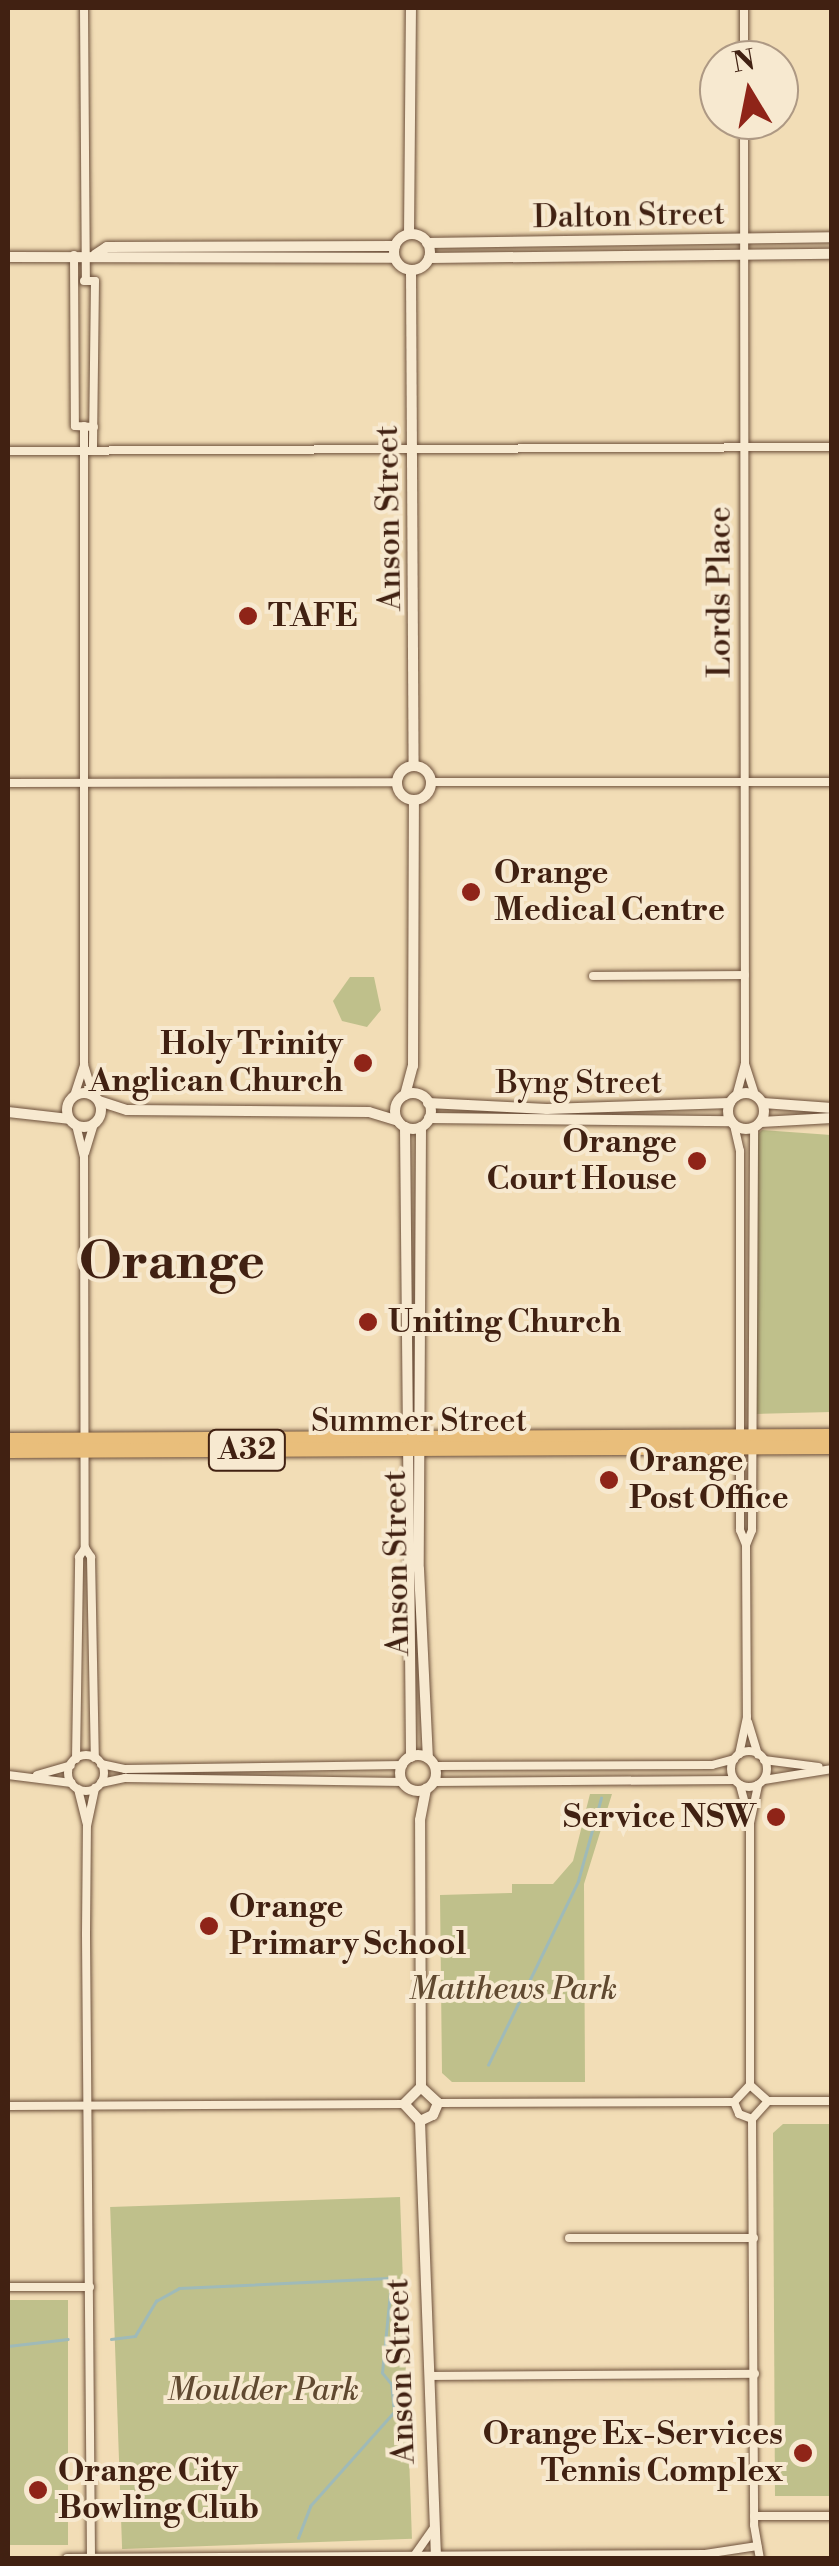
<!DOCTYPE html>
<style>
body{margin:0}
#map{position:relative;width:839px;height:2566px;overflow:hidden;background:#f2ddb6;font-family:"Libre Bodoni",serif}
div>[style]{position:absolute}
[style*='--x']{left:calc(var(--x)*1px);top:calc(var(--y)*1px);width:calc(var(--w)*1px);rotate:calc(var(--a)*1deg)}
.green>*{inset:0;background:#bfc08b;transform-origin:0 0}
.stream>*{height:2.5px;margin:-1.25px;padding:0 1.25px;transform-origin:1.25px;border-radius:1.25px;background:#9fbab8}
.roads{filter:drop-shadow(0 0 2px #6d503b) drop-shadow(0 0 2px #6d503b)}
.street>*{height:8px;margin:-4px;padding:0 4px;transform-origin:4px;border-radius:4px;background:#f7e9d0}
.street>.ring{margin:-4px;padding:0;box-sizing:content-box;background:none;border:8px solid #f7e9d0;border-radius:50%}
.secondary>*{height:10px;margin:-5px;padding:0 5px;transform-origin:5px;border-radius:5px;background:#f7e9d0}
.secondary>.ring{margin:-5px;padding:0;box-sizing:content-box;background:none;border:10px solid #f7e9d0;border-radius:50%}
.highway>*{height:14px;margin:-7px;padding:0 7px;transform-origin:7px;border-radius:7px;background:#e9be7b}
.dots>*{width:28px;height:28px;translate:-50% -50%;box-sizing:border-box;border:5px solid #f7e9d0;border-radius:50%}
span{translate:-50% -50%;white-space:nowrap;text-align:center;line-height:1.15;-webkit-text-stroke:8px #f7e9d0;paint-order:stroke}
.shield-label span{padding:2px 8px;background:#f7e9d0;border:2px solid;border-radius:8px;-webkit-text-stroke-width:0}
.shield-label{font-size:30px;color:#412112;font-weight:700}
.street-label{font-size:32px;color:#412112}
.poi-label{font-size:32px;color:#412112;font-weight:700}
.left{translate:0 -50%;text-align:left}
.right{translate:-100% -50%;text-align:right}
.park-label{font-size:32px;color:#604930;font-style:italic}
.town-label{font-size:52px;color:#412112;font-weight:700}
.frame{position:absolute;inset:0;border:10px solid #412112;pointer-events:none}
.north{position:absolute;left:699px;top:40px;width:100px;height:100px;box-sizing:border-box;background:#f7e9d0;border:2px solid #ae9984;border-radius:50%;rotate:350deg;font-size:28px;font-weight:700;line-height:40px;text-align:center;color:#412112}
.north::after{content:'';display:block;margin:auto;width:35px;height:45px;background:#8f2418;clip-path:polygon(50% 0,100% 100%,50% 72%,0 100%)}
</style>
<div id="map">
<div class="green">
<i style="clip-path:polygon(350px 977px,374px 977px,381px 1010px,367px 1027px,342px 1021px,333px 1001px)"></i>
<i style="clip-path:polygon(762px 1130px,831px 1135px,831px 1412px,755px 1414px,755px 1137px)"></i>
<i style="clip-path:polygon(590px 1794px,612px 1794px,584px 1884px,585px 2082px,452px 2082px,442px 2073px,440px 1895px,512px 1893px,512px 1884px,553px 1884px,573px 1861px)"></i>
<i style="clip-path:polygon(783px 2124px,831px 2124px,831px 2496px,775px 2496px,773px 2133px)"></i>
<i style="left:400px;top:2197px;width:342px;height:290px;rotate:88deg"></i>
<i style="left:8px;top:2300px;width:60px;height:245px"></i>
</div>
<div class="stream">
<i style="--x:488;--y:2065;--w:205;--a:-63.9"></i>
<i style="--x:578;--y:1881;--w:86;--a:-74.5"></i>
<i style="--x:111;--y:2339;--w:24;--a:-7"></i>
<i style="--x:135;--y:2336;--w:41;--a:-59"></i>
<i style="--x:156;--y:2301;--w:26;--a:-29"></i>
<i style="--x:179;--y:2288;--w:215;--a:-2.7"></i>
<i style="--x:8;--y:2346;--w:60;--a:-6.7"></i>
<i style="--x:298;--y:2538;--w:34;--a:-69"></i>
<i style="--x:310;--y:2506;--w:126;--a:-48.2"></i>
<i style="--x:394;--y:2412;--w:28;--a:-96"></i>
<i style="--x:391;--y:2384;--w:14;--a:-129"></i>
<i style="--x:382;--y:2373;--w:90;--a:-84.3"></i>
</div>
<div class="roads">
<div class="street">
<i style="--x:84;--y:8;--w:273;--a:89.6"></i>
<i style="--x:744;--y:8;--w:52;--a:90"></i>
<i style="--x:74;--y:255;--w:171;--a:89.7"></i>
<i style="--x:75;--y:426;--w:19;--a:3"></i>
<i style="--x:84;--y:281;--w:11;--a:0"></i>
<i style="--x:95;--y:281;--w:169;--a:90.7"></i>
<i style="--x:84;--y:426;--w:639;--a:90"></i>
<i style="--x:84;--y:1065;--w:31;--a:73"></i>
<i style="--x:8;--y:451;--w:824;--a:-0.28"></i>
<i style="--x:432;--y:782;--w:400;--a:0"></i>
<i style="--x:8;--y:783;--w:388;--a:-0.1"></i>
<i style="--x:593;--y:976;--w:152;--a:-0.4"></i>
<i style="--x:745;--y:1064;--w:33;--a:72"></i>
<i style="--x:74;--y:1096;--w:33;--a:-72"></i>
<i style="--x:736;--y:1097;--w:34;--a:-75"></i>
<i style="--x:745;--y:1064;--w:944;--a:-90.06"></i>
<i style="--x:76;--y:1125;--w:33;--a:76"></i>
<i style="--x:84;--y:1157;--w:391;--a:89.9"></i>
<i style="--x:85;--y:1548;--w:11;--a:56"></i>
<i style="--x:91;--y:1557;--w:201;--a:88.9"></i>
<i style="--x:734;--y:1125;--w:27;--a:77"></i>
<i style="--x:740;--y:1151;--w:379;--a:90"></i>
<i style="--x:740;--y:1530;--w:16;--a:68"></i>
<i style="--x:746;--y:1545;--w:172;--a:89.7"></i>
<i style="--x:747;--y:1717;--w:38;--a:102"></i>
<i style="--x:85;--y:1153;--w:30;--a:-73"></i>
<i style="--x:746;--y:1545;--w:16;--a:-68"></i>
<i style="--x:752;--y:1530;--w:402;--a:-89.7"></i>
<i style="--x:748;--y:1722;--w:34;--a:73"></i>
<i class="ring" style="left:731px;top:1751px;width:28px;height:28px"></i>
<i class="ring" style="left:68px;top:1755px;width:28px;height:28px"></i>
<i style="--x:76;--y:1759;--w:202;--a:-89.1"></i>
<i style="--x:79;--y:1557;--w:11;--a:-56"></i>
<i style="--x:764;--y:1760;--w:55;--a:7.3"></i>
<i style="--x:101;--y:1764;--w:25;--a:12"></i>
<i style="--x:125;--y:1769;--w:278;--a:-0.8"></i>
<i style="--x:435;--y:1766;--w:277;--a:-0.2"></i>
<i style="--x:712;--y:1765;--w:23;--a:-15"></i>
<i style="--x:8;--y:1775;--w:64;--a:7.2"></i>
<i style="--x:37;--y:1775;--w:35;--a:-16"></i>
<i style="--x:764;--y:1780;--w:69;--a:-9.2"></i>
<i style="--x:434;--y:1782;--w:300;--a:-0.4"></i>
<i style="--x:101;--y:1783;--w:25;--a:-12"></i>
<i style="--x:125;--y:1778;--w:278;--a:0.8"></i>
<i style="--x:740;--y:1785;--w:34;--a:75"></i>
<i style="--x:78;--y:1789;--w:34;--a:76"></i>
<i style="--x:750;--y:2085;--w:262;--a:-90"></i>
<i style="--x:750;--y:1823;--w:39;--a:-78"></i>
<i style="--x:750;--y:2085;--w:24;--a:42"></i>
<i style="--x:768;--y:2101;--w:64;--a:0"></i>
<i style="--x:734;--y:2102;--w:13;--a:67"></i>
<i style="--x:739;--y:2114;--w:14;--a:21"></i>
<i style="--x:734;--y:2102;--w:23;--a:-47"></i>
<i style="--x:438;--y:2103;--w:296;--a:-0.2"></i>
<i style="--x:8;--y:2106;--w:396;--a:-0.3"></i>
<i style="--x:752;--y:2119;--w:406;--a:89.7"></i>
<i style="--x:754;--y:2525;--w:34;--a:80"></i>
<i style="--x:752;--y:2119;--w:24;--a:-48"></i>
<i style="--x:569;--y:2238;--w:185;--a:0"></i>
<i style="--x:8;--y:2287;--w:82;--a:0"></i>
<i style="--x:429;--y:2376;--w:326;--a:-0.4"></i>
<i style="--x:754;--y:2516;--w:78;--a:0"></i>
<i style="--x:414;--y:2556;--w:33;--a:-55"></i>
<i style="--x:67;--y:2558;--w:638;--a:-0.36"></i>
<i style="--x:705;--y:2554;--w:53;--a:-8.7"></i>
<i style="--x:91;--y:2558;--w:624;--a:-90.46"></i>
<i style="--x:86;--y:1934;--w:108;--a:-89.5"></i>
<i style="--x:87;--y:1826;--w:39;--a:-78"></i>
</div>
<div class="secondary">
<i class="ring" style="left:394px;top:234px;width:26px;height:26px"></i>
<i style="--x:409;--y:234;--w:226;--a:-89.5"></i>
<i style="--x:427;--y:243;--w:405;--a:-0.8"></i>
<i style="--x:95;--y:255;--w:14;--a:-34"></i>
<i style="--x:107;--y:247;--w:288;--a:-0.2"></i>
<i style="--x:8;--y:257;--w:386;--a:0.1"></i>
<i style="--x:429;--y:258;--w:403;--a:-0.6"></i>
<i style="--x:411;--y:270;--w:495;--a:89.7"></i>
<i class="ring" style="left:397px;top:766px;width:24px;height:24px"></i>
<i class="ring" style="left:728px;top:1093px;width:26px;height:26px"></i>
<i class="ring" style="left:67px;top:1093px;width:24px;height:24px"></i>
<i class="ring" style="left:395px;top:1093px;width:26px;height:26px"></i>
<i style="--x:405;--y:1095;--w:30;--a:-75"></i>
<i style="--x:413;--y:1066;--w:266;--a:-89.8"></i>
<i style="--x:99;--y:1101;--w:29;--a:18"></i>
<i style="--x:127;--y:1110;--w:242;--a:0.5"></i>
<i style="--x:369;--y:1112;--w:30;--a:17"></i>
<i style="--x:428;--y:1103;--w:119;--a:2.9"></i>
<i style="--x:547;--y:1109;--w:183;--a:-1.9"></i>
<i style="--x:763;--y:1103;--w:69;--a:4.1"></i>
<i style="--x:8;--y:1112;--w:61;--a:6.5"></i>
<i style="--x:429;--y:1118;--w:302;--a:0.6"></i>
<i style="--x:761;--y:1122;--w:71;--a:-3.2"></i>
<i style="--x:405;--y:1127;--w:630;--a:89.45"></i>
<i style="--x:421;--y:1127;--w:442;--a:90.3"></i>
<i style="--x:419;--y:1569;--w:189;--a:87.3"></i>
<i class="ring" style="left:400px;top:1755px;width:26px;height:26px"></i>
<i style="--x:421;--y:2087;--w:267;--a:-90.2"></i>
<i style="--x:420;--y:1820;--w:32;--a:-79"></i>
<i style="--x:420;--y:2121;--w:437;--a:87.9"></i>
<i style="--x:420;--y:2121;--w:14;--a:-25"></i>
<i style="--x:433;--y:2115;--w:13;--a:-67"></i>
<i style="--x:438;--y:2103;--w:23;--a:-137"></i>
<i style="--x:420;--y:2121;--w:23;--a:-133"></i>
<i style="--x:404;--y:2104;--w:24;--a:-45"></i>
</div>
<div class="highway">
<i style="--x:8;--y:1440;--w:824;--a:-0.28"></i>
<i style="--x:8;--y:1451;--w:824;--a:-0.28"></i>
</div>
</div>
<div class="dots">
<i style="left:248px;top:616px;background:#8f2418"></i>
<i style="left:471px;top:892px;background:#8f2418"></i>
<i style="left:363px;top:1063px;background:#8f2418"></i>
<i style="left:697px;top:1161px;background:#8f2418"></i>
<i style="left:368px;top:1322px;background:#8f2418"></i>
<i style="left:609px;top:1480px;background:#8f2418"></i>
<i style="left:776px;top:1817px;background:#8f2418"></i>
<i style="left:209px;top:1926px;background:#8f2418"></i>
<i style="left:803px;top:2453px;background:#8f2418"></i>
<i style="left:38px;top:2490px;background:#8f2418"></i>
</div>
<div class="shield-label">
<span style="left:247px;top:1450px">A32</span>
</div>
<div class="street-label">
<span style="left:629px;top:216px;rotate:-1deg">Dalton Street</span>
<span style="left:389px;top:518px;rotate:-91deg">Anson Street</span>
<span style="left:720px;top:592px;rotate:-90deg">Lords Place</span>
<span style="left:579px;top:1083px">Byng Street</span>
<span style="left:419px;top:1421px">Summer Street</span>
<span style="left:397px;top:1563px;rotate:-91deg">Anson Street</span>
<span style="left:401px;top:2371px;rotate:-92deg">Anson Street</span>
</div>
<div class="poi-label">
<span class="left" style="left:268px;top:616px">TAFE</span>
<span class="left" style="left:494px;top:892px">Orange<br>Medical Centre</span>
<span class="right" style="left:343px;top:1063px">Holy Trinity<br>Anglican Church</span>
<span class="right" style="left:677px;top:1161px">Orange<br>Court House</span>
<span class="left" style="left:388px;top:1322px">Uniting Church</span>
<span class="left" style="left:629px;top:1480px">Orange<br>Post Office</span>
<span class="right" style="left:756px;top:1817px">Service NSW</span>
<span class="left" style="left:229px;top:1926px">Orange<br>Primary School</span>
<span class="right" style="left:783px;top:2453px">Orange Ex-Services<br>Tennis Complex</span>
<span class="left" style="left:58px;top:2490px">Orange City<br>Bowling Club</span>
</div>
<div class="park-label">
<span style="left:513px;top:1989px">Matthews Park</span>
<span style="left:263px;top:2390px">Moulder Park</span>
</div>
<div class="town-label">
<span style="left:172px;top:1263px">Orange</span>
</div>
<div class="frame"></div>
<div class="north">N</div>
</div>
